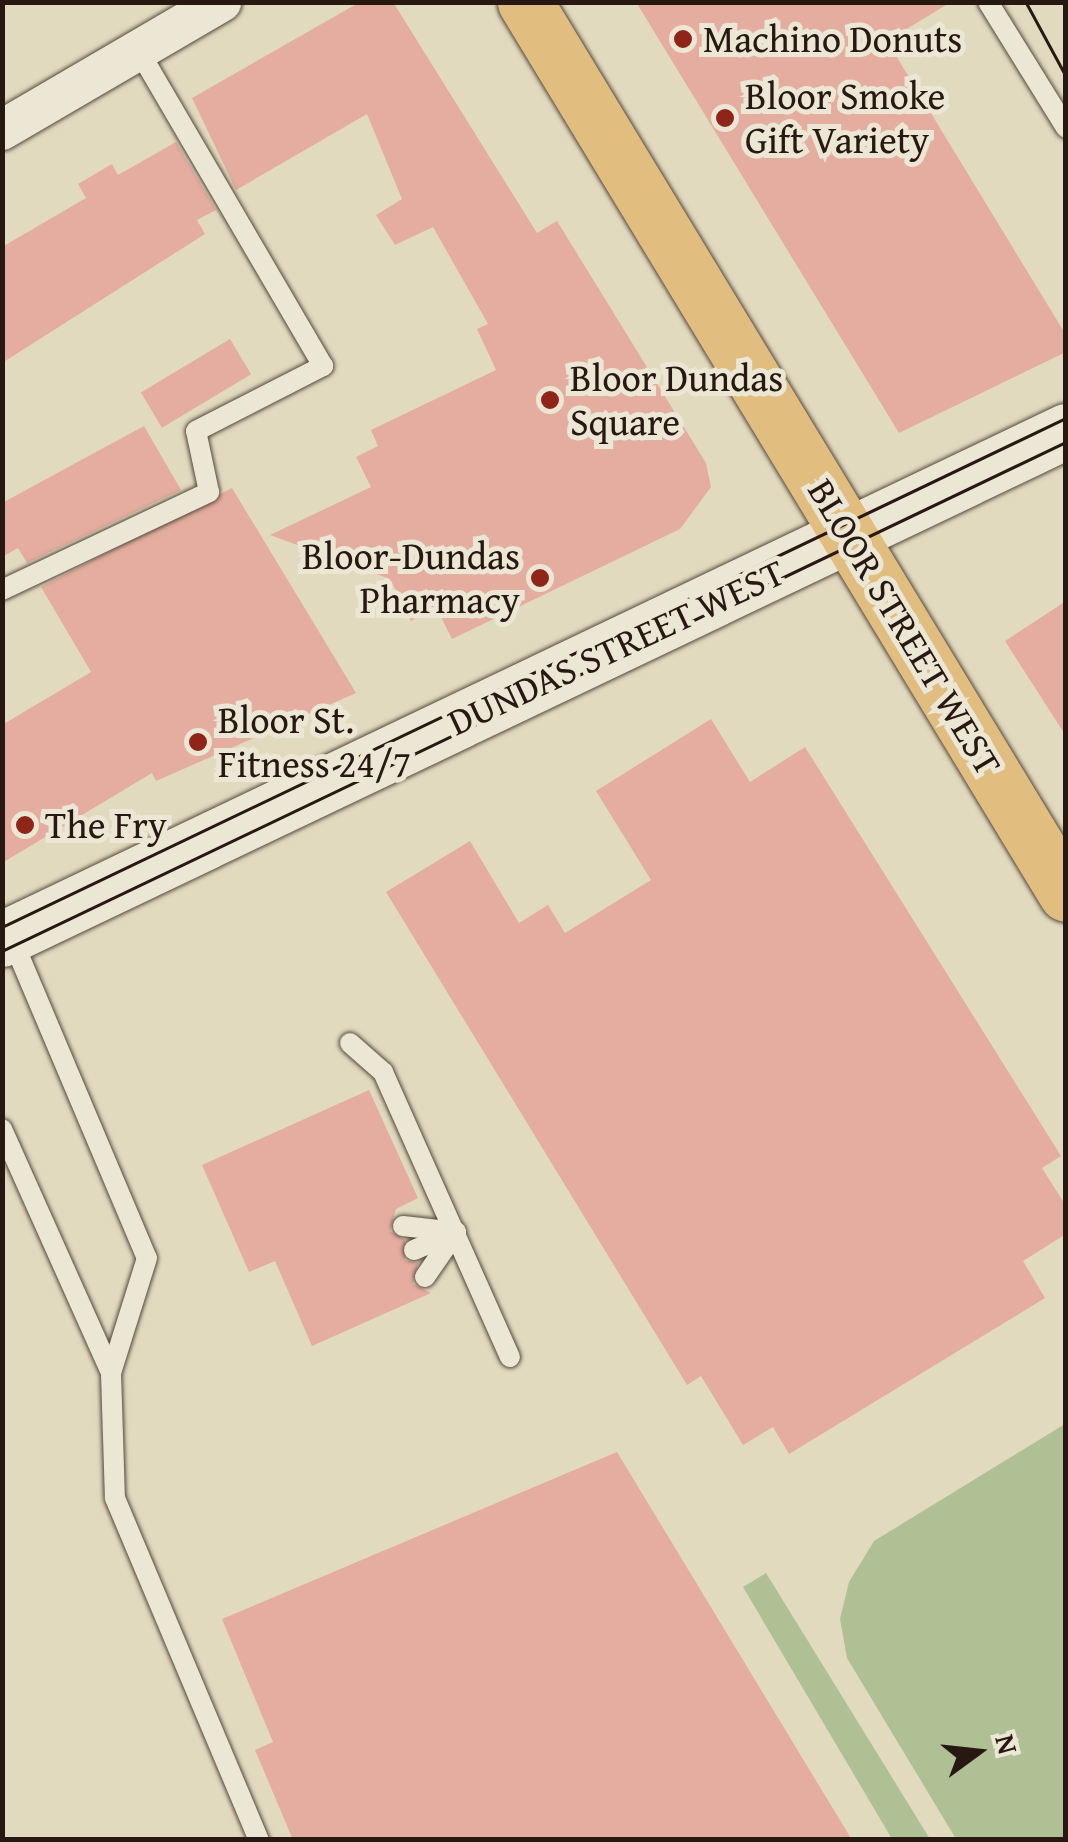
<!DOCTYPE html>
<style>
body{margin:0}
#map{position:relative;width:1068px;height:1842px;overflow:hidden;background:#e2dabf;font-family:"Gentium Book Plus",serif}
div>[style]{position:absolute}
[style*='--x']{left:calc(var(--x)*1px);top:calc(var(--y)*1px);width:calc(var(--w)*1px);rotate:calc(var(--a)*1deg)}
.green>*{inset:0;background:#afc095}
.building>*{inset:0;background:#e4ad9f;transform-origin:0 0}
.roads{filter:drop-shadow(0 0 2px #56483d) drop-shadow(0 0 2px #56483d)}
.lane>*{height:20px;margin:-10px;padding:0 10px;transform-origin:10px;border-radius:10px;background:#ece7d5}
.street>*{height:40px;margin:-20px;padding:0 20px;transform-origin:20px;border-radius:20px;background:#ece7d5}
.secondary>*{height:55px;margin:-27.5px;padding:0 27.5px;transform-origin:27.5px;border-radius:27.5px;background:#ece7d5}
.primary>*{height:55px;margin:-27.5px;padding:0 27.5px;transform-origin:27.5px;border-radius:27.5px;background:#e1bd80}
.tram>*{height:2.5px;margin:-1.25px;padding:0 1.25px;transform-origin:1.25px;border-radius:1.25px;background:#281812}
.dots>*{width:28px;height:28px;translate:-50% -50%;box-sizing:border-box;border:5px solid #ece7d5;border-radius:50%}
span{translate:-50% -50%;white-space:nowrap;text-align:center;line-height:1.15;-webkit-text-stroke:10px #ece7d5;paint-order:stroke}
.poi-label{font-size:38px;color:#281812}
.left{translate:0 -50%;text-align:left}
.right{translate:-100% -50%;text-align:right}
.street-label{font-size:38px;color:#281812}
.frame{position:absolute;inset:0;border:5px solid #281812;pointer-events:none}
.north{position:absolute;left:928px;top:1702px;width:100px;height:100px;-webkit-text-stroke:8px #ece7d5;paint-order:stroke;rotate:75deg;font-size:28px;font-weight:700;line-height:40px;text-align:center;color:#281812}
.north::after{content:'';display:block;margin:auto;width:35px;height:45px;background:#281812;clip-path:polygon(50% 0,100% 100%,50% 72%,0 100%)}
</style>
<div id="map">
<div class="green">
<i style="clip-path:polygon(1065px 1424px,1065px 1839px,956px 1839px,847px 1658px,840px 1619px,849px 1582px,874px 1541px)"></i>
<i style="clip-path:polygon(766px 1573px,930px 1839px,892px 1839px,743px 1587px)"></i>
</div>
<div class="building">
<i style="clip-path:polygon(360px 2px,393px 2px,537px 233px,557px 221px,706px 463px,711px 487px,680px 529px,452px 639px,437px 609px,411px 621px,390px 579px,270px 535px,371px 487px,356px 457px,378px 446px,371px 430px,496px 370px,477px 329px,488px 324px,433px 227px,395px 245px,376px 215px,402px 199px,367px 114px,236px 190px,192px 98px)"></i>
<i style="clip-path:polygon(636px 2px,951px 2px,887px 41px,1066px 335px,1066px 352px,899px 433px)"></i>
<i style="clip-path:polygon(176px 142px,216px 210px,197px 220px,205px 234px,2px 363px,2px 247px,86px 198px,78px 184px,112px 164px,118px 175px)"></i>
<i style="left:230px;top:339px;width:41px;height:104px;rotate:59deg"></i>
<i style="clip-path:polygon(144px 426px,181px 490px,27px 563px,18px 548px,2px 557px,2px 503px)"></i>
<i style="clip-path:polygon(232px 488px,356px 693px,156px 781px,152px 773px,2px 863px,2px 725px,91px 672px,41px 587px)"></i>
<i style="clip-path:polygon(1066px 601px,1066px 736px,1005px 641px)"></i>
<i style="clip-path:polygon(711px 719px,750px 782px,805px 747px,1061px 1156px,1042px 1168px,1066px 1206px,1066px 1234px,1023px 1261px,1045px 1298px,789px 1454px,773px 1427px,743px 1445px,701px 1376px,687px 1385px,386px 892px,470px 841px,519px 923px,548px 905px,565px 933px,651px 880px,596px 791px)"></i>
<i style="clip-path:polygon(369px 1090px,418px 1198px,396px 1209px,390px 1231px,405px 1240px,405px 1260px,418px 1263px,413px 1284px,431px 1293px,312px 1346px,275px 1261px,249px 1272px,202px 1165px)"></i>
<i style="clip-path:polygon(617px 1452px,852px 1840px,293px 1840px,255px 1750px,273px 1742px,222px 1619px)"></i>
</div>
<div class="roads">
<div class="lane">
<i style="--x:988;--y:2;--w:148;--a:58.2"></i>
<i style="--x:2;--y:590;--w:229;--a:-25.3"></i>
<i style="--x:209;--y:492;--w:62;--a:-102"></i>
<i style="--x:196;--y:431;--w:143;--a:-27.1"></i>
<i style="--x:323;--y:366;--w:365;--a:-120.3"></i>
<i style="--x:12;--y:939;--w:346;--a:67.1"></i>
<i style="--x:147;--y:1258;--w:121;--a:107.4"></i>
<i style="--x:111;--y:1373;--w:125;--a:88.2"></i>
<i style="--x:115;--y:1498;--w:371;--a:67.2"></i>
<i style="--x:350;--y:1043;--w:44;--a:41.3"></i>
<i style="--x:383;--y:1072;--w:312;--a:66"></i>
<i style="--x:2;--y:1129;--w:267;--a:65.9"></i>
<i style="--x:403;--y:1226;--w:53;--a:6.5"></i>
<i style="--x:414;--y:1250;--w:43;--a:-23"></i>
<i style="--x:425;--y:1277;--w:55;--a:-55.4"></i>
</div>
<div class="street">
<i style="--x:2;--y:130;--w:254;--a:-30.3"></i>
</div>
<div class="secondary">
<i style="--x:2;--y:939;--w:1179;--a:-25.52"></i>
</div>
<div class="primary">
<i style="--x:525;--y:2;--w:1043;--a:58.76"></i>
</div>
</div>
<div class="tram">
<i style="--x:1026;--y:2;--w:84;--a:61.6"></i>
<i style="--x:2;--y:927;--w:1179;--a:-25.57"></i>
<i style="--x:2;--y:951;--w:1179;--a:-25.57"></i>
</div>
<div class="dots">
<i style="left:683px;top:39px;background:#8f2418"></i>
<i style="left:725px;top:118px;background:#8f2418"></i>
<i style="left:550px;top:400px;background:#8f2418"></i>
<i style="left:540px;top:578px;background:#8f2418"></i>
<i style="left:198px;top:742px;background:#8f2418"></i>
<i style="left:25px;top:825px;background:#8f2418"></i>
</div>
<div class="poi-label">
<span class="left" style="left:703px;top:39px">Machino Donuts</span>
<span class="left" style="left:745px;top:118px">Bloor Smoke<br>Gift Variety</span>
<span class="left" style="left:570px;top:400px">Bloor Dundas<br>Square</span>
<span class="right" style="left:520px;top:578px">Bloor-Dundas<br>Pharmacy</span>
<span class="left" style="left:218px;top:742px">Bloor St.<br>Fitness 24/7</span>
<span class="left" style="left:45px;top:825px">The Fry</span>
</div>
<div class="street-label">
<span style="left:905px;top:627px;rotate:59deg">BLOOR STREET WEST</span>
<span style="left:616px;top:647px;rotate:-25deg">DUNDAS STREET WEST</span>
</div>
<div class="frame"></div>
<div class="north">N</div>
</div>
